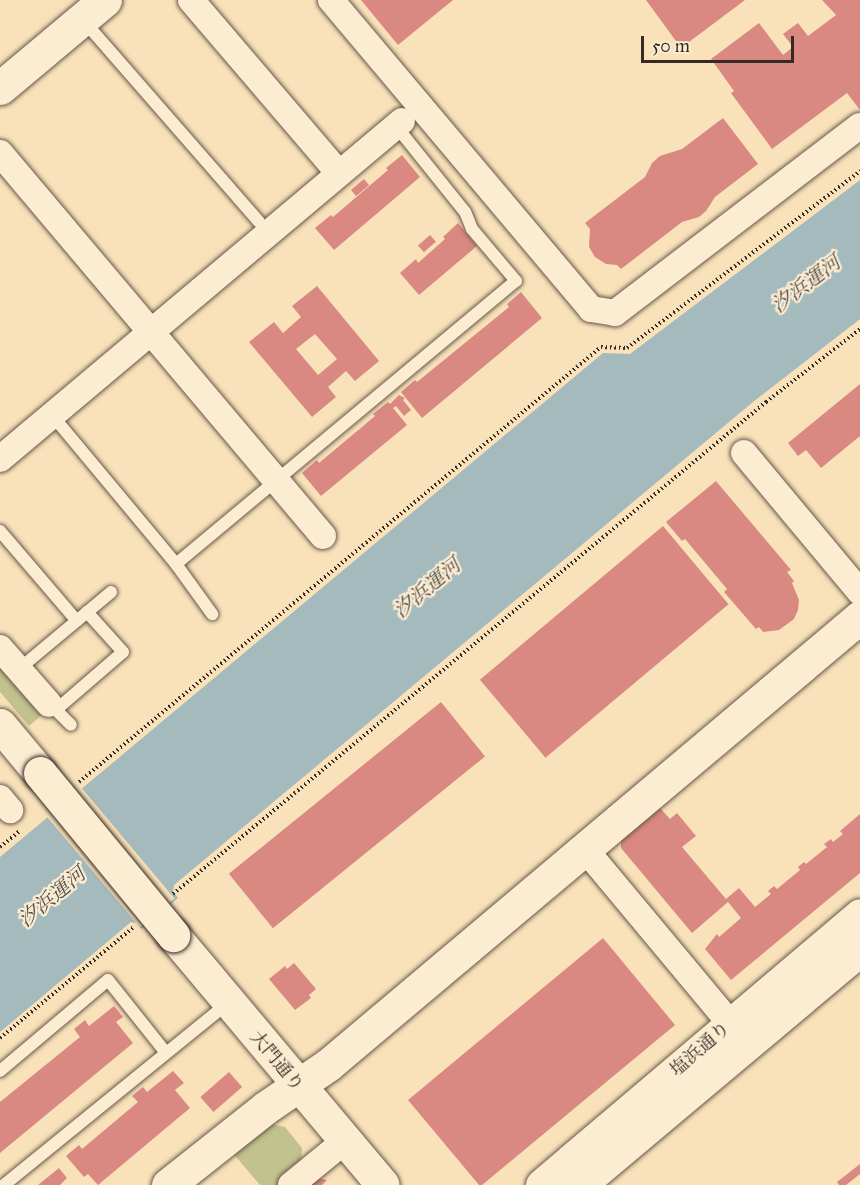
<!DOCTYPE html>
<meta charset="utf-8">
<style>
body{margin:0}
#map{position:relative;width:860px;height:1185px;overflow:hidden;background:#f9e2ba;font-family:"IM FELL Great Primer","Noto Serif JP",serif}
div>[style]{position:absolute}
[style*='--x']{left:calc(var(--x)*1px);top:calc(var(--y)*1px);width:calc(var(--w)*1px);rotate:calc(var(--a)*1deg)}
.green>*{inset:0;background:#c1c28d}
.water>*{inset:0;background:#a5babc}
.pier>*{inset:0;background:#f9e2ba;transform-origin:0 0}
.building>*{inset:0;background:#d98981;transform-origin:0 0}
.path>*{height:4px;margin-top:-2px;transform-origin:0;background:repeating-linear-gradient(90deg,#362a24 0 1.5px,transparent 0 4.5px)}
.roads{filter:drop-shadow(0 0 2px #67584a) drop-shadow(0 0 2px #67584a)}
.lane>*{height:12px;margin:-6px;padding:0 6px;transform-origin:6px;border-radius:6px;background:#fbecd2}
.street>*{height:26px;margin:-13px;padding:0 13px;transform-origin:13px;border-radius:13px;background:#fbecd2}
.secondary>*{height:33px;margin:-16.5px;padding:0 16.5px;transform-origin:16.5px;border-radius:16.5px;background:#fbecd2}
.bridges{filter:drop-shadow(0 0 2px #362a24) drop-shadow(0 0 2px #362a24)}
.secondary-bridge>*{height:33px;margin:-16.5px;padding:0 16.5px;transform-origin:16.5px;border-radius:16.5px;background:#fbecd2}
span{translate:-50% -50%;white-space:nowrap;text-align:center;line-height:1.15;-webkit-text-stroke:4.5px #fbecd2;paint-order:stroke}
.street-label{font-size:18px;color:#362a24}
.water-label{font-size:20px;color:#524e4a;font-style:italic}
.scale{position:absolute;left:641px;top:36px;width:153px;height:27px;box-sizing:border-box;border:3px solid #362a24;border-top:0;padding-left:8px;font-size:18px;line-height:21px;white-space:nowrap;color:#362a24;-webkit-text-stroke:4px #fbecd2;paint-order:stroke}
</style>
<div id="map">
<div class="green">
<i style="clip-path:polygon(0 662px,44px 713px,29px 726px,0 692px)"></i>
<i style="clip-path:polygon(266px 1123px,285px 1127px,302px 1148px,301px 1164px,279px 1185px,260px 1185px,231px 1151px)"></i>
</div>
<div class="water">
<i style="clip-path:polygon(860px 180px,860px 319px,753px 402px,174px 885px,173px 891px,178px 898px,141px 929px,136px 923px,131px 922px,0 1032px,0 857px,603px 353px,630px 354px)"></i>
</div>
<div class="pier">
<i style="left:80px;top:786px;width:147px;height:45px;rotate:50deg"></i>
</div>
<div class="building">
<i style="clip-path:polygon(361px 0,453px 0,398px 45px)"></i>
<i style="clip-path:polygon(646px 0,745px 0,681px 48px)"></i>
<i style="clip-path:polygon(822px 0,860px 0,860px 110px,847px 93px,772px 149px,731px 93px,734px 91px,711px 59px,759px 23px,783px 55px,793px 47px,783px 34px,798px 23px,808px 36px,836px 15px)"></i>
<i style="clip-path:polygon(723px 118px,758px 164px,715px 197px,706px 211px,699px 217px,682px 222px,621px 269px,617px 265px,606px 264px,595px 257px,589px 247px,590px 229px,585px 223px,645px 177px,652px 163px,660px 156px,682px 149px)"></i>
<i style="clip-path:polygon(402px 155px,420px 177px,334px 250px,315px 228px,331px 215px,333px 217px,388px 170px,386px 168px)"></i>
<i style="left:364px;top:179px;width:8px;height:17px;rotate:50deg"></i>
<i style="clip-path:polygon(458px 223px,477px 246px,419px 295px,400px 273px,416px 259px,418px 263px,445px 239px,443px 237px)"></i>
<i style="left:430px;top:235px;width:9px;height:16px;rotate:49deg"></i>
<i style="clip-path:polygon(evenodd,317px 286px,379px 361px,355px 381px,346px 371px,328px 387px,336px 397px,312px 417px,249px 342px,274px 322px,283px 333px,301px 317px,292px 306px,317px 286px,315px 334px,337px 359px,318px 375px,296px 349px,315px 334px)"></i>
<i style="clip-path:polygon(521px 292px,542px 318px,422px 418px,401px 392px,415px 380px,417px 382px,509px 307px,507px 304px)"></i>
<i style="clip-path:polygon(860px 384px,860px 436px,821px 468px,806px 450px,798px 456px,788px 443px)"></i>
<i style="clip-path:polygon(399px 395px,405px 398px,403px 400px,411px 410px,404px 416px,396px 406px,393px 408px,407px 425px,321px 496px,302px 473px,317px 460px,319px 463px,375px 416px,373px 414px,388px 402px,390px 404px)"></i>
<i style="clip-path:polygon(716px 481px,791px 570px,787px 572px,794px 581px,792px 583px,799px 600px,798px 610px,794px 619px,779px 630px,763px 632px,759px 627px,756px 629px,724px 592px,727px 589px,685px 539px,682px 541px,666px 522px)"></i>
<i style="left:663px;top:526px;width:102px;height:239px;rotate:50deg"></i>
<i style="left:441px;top:702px;width:70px;height:273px;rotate:51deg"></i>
<i style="clip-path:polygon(660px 808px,670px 819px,677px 813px,696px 836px,682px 847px,726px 899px,739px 888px,755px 907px,771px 894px,768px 891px,774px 886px,777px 889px,800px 870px,798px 867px,804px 862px,806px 864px,827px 847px,824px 844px,831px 839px,833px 842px,843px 834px,840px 831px,860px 814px,860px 873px,731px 980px,705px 949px,717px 934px,719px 937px,741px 918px,728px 902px,692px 933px,621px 848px,621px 840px)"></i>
<i style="clip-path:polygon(603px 938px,675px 1025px,482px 1185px,479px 1185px,408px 1100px)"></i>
<i style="clip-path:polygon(294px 963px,316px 989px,309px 995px,311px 998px,295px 1010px,269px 979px,285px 966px,287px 969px)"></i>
<i style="clip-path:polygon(114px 1006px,123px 1017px,116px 1022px,133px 1043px,0 1153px,0 1102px,80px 1037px,74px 1029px,85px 1020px,89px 1026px)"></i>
<i style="clip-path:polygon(173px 1071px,184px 1083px,175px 1090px,190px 1108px,98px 1185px,88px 1174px,84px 1177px,66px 1156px,79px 1145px,82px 1149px,138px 1102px,132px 1096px,143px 1087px,147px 1092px)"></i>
<i style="left:229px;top:1072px;width:20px;height:38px;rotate:49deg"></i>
<i style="clip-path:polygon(860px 1164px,860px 1174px,846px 1185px,839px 1185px,837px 1182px)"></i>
<i style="clip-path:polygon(59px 1168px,67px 1178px,60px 1185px,38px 1185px)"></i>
<i style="clip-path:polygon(318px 1178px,327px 1180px,322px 1185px,310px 1185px)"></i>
</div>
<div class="path">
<i style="--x:79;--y:782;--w:679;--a:-39.81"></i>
<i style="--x:601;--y:347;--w:26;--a:2"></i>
<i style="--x:627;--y:348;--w:293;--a:-37.2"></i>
<i style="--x:0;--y:847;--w:26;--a:-39"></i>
<i style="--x:173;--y:894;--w:771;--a:-39.68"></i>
<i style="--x:766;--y:402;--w:119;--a:-37.8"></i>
<i style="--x:0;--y:1038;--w:175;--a:-39.7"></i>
</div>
<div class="roads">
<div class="lane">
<i style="--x:83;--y:20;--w:268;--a:48.9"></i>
<i style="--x:52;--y:415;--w:194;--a:50.2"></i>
<i style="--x:176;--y:564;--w:62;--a:54.2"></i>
<i style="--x:0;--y:531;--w:118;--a:49.5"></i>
<i style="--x:176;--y:564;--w:442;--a:-39.8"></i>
<i style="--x:516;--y:281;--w:68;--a:-130.2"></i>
<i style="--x:472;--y:229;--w:18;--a:-112"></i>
<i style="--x:465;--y:212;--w:110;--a:-128.7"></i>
<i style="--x:19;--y:669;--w:120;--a:-39.9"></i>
<i style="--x:51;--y:705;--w:28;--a:45"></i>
<i style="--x:57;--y:709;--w:87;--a:-40.8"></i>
<i style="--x:123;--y:652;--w:54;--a:-132"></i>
<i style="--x:0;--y:1071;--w:141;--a:-40.1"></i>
<i style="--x:108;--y:980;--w:93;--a:51.5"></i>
<i style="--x:4;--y:1185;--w:289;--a:-39.1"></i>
</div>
<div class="street">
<i style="--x:191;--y:0;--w:228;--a:49.5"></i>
<i style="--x:331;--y:0;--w:404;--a:49.9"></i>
<i style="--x:591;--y:309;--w:24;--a:9"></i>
<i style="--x:615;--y:313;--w:308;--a:-37.4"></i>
<i style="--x:0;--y:153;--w:501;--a:49.86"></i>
<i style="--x:744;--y:453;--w:181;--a:50.2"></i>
<i style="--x:0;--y:459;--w:525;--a:-40.06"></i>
<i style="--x:0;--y:648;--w:74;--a:48.8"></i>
<i style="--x:0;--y:798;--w:16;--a:50"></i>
<i style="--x:584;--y:848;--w:249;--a:50.2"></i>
<i style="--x:291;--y:1185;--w:71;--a:-39.3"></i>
</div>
<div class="secondary">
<i style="--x:0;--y:88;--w:137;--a:-40"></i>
<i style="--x:0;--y:725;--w:62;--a:50.2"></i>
<i style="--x:173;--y:935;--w:326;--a:50"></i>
<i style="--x:168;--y:1185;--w:124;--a:-38.4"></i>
<i style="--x:265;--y:1108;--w:76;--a:-34.3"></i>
<i style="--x:328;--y:1065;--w:696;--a:-40.1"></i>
<i style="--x:542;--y:1185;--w:417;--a:-40.3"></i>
<i style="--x:579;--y:1185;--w:367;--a:-40"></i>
</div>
</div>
<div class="bridges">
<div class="secondary-bridge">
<i style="--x:40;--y:773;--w:210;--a:50.6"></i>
</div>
</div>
<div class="street-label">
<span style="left:700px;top:1049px;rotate:-41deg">塩浜通り</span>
<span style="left:277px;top:1061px;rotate:50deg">大門通り</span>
</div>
<div class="water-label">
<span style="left:806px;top:284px;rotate:-37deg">汐浜運河</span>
<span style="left:427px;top:588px;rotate:-40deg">汐浜運河</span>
<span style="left:52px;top:897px;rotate:-40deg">汐浜運河</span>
</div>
<div class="scale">50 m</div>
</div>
